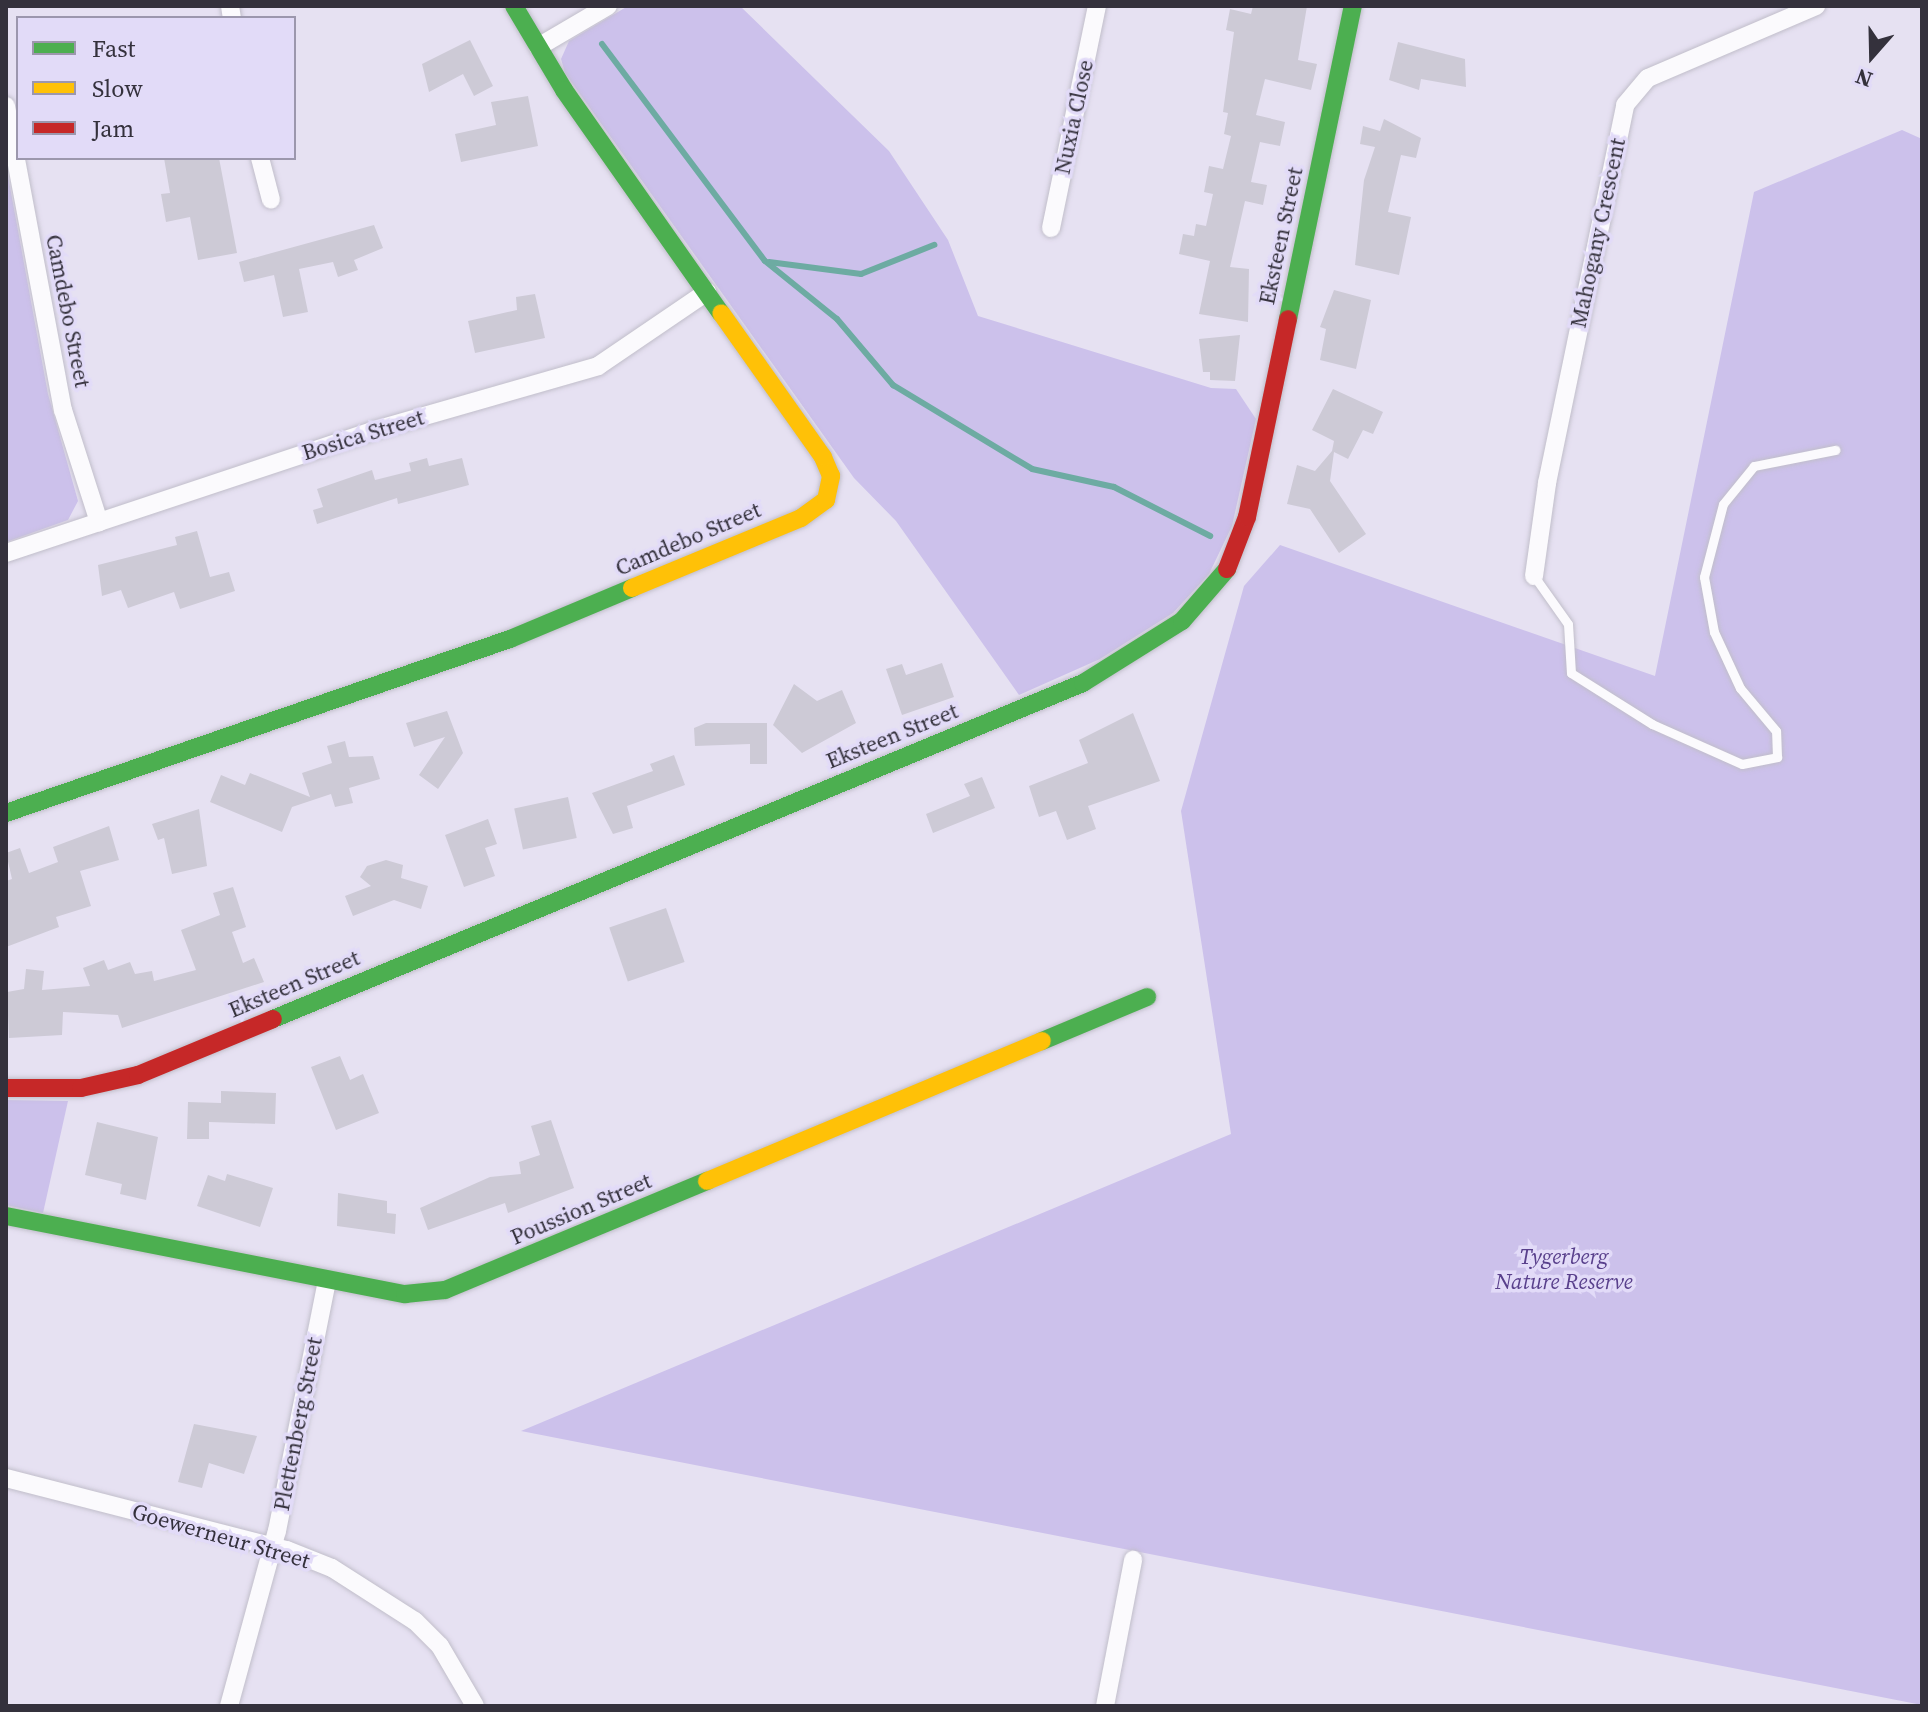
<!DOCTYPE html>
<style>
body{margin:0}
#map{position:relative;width:1928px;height:1712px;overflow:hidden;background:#e6e1f2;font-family:"Source Serif 4",serif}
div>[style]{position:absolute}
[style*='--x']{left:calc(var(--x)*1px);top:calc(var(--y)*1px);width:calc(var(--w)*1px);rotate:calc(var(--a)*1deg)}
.green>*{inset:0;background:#ccc1eb}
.stream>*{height:6px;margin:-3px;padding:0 3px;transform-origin:3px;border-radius:3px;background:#6daba2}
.building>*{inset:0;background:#cdcad6;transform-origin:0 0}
.roads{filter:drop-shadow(0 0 2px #c1beca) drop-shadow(0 0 2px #c1beca)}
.lane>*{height:9px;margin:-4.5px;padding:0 4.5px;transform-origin:4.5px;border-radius:4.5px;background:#fbfafd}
.street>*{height:18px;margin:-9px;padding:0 9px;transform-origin:9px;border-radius:9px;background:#fbfafd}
.fast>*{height:18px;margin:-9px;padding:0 9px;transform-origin:9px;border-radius:9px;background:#4caf50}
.slow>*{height:18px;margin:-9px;padding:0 9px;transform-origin:9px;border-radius:9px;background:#ffc107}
.jam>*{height:18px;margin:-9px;padding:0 9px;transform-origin:9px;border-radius:9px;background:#c62828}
span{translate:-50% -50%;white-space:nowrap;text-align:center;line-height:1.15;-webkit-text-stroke:7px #e2dbf8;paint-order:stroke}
.street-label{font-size:22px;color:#34313c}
.park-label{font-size:22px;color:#59408c;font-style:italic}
.frame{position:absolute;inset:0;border:8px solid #34313c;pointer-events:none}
.legend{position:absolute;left:16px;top:16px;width:280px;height:144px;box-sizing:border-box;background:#e2dbf8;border:2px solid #9c97ad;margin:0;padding:10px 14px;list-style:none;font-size:24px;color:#34313c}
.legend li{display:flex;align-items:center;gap:16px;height:40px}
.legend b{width:40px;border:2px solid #9c97ad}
.north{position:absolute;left:1832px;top:16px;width:80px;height:80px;-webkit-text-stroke:6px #e2dbf8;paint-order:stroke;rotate:200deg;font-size:22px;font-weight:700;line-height:32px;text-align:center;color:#34313c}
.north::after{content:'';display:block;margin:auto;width:28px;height:36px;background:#34313c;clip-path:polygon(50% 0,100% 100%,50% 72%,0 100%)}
</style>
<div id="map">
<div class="green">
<i style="clip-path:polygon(628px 6px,740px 6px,889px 151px,948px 240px,978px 316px,1211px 388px,1236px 389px,1256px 419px,1232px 526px,1209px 574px,1173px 613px,1100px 659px,1019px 695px,896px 521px,854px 478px,565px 73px,561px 59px,569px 41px)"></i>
<i style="clip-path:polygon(1902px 130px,1922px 139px,1922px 1705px,521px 1431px,1231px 1134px,1181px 811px,1244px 586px,1280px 545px,1655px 676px,1754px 192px)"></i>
<i style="clip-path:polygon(6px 165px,48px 394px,78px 501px,68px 520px,6px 542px)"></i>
<i style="clip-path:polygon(6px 1100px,68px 1101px,43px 1213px,6px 1205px)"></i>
</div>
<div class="stream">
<i style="--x:602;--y:44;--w:271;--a:53.1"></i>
<i style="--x:765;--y:261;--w:92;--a:38.9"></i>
<i style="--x:837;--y:319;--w:87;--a:49.7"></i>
<i style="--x:893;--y:385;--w:162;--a:31.1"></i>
<i style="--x:1032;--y:469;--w:84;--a:12.4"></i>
<i style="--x:1114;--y:487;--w:108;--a:27"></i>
<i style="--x:769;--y:262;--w:93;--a:7.4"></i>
<i style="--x:861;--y:274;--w:79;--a:-21.7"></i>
</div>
<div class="building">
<i style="clip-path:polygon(1253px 6px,1307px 6px,1298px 60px,1317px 64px,1311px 90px,1265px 79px,1256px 115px,1285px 122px,1280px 146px,1260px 142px,1251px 182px,1267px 185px,1263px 205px,1245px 201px,1230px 267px,1249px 269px,1248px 322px,1199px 314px,1210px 261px,1179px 254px,1183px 234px,1194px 236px,1196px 224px,1206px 226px,1213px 194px,1204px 192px,1209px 166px,1223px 169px,1231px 136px,1224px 134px,1228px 113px,1223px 112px,1234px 32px,1226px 30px,1230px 9px,1251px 14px)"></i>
<i style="clip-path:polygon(470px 40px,493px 86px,474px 96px,463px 74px,429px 92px,422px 64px)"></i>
<i style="clip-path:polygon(1398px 42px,1465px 59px,1466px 87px,1421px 79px,1419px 90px,1389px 80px)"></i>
<i style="clip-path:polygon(528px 96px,538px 146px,461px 162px,455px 134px,496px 125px,491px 102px)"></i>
<i style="clip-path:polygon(1384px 119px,1421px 138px,1416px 158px,1401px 155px,1388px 212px,1411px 217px,1399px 275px,1355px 265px,1364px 180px,1375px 147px,1360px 144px,1363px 126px,1380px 131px)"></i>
<i style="clip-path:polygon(164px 158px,219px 158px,237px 253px,198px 260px,190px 217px,166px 222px,161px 194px,170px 193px)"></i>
<i style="clip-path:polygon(374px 225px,383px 248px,354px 260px,358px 270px,338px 277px,333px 262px,299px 269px,308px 312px,283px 317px,274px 275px,244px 282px,239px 262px)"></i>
<i style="clip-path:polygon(1334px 290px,1371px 300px,1356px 369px,1320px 360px,1326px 329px,1320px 327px)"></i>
<i style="clip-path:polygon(535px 294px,545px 338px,475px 353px,468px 321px,517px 310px,516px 297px)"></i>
<i style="clip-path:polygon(1240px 335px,1235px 381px,1210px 380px,1210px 372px,1203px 372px,1199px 339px)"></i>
<i style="clip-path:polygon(1333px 389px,1383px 412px,1373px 434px,1363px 430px,1348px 459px,1334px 452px,1330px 481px,1366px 534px,1339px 553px,1310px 509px,1287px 504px,1297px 465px,1315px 471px,1332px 451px,1334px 441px,1312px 430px)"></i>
<i style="clip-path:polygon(427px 458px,429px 466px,462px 458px,469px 485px,398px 504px,397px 498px,317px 524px,313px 510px,323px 507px,317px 489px,372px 470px,375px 480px,411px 471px,409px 463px)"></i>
<i style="clip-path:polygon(197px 531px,210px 577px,229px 572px,235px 591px,180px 609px,174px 592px,128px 608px,121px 590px,102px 596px,98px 565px,177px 545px,175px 537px)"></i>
<i style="clip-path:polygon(942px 663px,954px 697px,902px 715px,886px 669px,902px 664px,906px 675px)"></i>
<i style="clip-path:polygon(794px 684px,817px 701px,842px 690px,856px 723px,802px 753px,773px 725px)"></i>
<i style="clip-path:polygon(447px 711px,463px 753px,438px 789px,419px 775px,445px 737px,414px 747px,406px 723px)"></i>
<i style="clip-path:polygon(1133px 713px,1160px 781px,1088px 806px,1096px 829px,1067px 840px,1056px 811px,1039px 817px,1029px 786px,1088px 763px,1079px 740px)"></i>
<i style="clip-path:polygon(706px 723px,767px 723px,767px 764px,750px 764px,750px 744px,695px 746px,694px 728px)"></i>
<i style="clip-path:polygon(345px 741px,349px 757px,373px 756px,380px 779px,349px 788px,353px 803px,335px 807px,331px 794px,292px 807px,282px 832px,210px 802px,221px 775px,245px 785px,250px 773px,310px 797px,302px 773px,332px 763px,327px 746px)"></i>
<i style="clip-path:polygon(674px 755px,685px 785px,627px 806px,633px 828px,613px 834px,592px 793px,653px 771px,650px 764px)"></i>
<i style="clip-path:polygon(982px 777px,995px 808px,933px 833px,926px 814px,970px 796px,964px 784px)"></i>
<i style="left:568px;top:797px;width:42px;height:55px;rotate:78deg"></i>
<i style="clip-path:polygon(199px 809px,207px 866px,172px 874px,164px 838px,158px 840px,152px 824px)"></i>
<i style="clip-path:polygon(488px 819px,497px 844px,485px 848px,495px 876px,464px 887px,445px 835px)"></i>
<i style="clip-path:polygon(109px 826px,119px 860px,80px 871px,91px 906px,56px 917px,59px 927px,6px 947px,6px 881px,12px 879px,6px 853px,20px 848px,29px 873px,58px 862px,53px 847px)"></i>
<i style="clip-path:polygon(386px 860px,403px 865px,401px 878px,428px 886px,421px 909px,394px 900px,353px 916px,345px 896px,371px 886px,360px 877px,367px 866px)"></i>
<i style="clip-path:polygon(233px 887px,246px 927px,232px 932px,243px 963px,254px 958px,264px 982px,122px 1028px,118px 1015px,63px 1012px,62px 1035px,9px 1038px,7px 992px,24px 989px,26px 969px,44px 971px,42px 990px,90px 986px,83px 968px,104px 960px,108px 970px,130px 962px,135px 974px,152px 971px,154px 981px,196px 970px,181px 930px,220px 915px,213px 893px)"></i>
<i style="left:666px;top:908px;width:57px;height:60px;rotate:71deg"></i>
<i style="clip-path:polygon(340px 1056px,350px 1080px,363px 1074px,379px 1113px,336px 1130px,311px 1067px)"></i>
<i style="clip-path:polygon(221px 1091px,276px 1093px,275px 1124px,209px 1122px,209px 1139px,187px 1139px,188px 1102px,221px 1103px)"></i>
<i style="clip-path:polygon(551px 1120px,574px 1188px,508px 1213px,505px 1203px,428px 1230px,420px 1208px,490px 1177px,521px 1174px,519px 1162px,540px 1155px,531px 1126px)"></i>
<i style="clip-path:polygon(97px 1122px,158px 1137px,146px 1200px,120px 1194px,122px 1184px,85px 1175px)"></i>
<i style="clip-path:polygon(227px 1174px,273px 1188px,260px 1227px,197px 1206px,208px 1175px,225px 1181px)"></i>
<i style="clip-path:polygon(338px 1193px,387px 1201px,387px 1213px,396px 1214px,395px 1234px,337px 1226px)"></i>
<i style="clip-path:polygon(194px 1424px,257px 1436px,244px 1474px,209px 1463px,202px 1488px,178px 1482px)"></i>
</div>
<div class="roads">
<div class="lane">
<i style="--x:1534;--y:576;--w:59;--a:54.7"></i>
<i style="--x:1568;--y:624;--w:49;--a:86.5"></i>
<i style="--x:1571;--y:673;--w:96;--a:32.2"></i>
<i style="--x:1652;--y:724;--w:98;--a:24"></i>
<i style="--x:1742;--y:764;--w:36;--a:-11"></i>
<i style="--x:1777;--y:757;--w:26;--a:-92"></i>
<i style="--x:1776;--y:731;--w:56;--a:-129.9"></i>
<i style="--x:1740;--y:688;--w:62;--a:-114.9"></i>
<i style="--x:1714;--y:632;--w:56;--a:-100.3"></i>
<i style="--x:1704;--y:577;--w:75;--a:-75.4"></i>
<i style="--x:1723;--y:504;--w:49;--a:-50.8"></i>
<i style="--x:1754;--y:466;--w:83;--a:-11.2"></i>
</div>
<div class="street">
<i style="--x:230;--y:6;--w:12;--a:81"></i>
<i style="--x:538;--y:47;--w:81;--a:-30.4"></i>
<i style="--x:6;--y:106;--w:309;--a:79.4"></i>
<i style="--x:63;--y:410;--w:118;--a:72.2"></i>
<i style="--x:260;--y:158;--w:43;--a:75.3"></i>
<i style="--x:1051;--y:228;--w:227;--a:-78.3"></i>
<i style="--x:6;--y:553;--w:386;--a:-18.4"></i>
<i style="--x:372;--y:431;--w:235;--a:-16"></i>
<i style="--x:598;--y:366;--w:132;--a:-34.2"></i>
<i style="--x:1534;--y:576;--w:94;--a:-82"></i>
<i style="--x:1547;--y:483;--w:386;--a:-78.3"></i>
<i style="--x:1625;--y:105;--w:35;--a:-50"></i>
<i style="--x:1648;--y:78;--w:183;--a:-23.2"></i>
<i style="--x:6;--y:1478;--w:290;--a:14.4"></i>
<i style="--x:287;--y:1550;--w:48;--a:21.8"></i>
<i style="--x:332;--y:1568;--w:98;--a:32.6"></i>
<i style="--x:415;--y:1621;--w:35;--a:45"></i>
<i style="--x:440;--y:1646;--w:69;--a:59.7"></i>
<i style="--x:229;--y:1706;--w:181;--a:-74.7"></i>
<i style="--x:277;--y:1531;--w:256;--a:-78.7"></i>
<i style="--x:1105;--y:1706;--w:149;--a:-79.1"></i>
</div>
<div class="fast">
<i style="--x:514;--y:6;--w:98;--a:59.2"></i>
<i style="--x:564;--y:90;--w:273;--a:54.9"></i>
<i style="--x:1288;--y:319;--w:320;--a:-78.3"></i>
<i style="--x:6;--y:813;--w:533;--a:-19.05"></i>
<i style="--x:510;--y:639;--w:132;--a:-22.7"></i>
<i style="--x:273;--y:1019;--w:877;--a:-22.53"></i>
<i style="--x:1083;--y:683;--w:117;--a:-32.1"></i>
<i style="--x:1182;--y:621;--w:69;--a:-49.1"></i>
<i style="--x:1042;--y:1041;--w:114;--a:-22.7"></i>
<i style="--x:6;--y:1216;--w:407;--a:11.1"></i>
<i style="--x:405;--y:1294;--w:40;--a:-5.7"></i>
<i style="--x:445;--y:1290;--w:284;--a:-22.6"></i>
</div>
<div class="slow">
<i style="--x:632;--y:588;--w:183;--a:-22.5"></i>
<i style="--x:801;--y:518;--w:31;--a:-36"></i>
<i style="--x:826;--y:500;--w:25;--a:-78"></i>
<i style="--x:831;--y:476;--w:21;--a:-113"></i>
<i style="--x:823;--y:457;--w:176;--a:-125.3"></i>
<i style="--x:707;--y:1181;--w:363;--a:-22.7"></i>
</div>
<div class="jam">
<i style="--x:1227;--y:569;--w:56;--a:-69"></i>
<i style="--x:1247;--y:517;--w:202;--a:-78.3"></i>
<i style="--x:6;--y:1088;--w:75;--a:0"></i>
<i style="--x:81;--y:1088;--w:58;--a:-12.8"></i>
<i style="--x:138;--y:1075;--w:146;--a:-22.5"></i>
</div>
</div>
<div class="street-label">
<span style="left:1074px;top:117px;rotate:-78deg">Nuxia Close</span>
<span style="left:1598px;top:233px;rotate:-78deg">Mahogany Crescent</span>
<span style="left:1281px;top:236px;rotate:-78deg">Eksteen Street</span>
<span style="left:68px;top:311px;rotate:79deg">Camdebo Street</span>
<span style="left:363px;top:435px;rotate:-17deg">Bosica Street</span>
<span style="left:688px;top:539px;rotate:-23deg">Camdebo Street</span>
<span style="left:892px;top:736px;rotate:-22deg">Eksteen Street</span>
<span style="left:294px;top:984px;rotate:-23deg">Eksteen Street</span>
<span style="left:581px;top:1209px;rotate:-23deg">Poussion Street</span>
<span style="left:298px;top:1424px;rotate:-79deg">Plettenberg Street</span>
<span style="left:221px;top:1536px;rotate:16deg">Goewerneur Street</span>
</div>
<div class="park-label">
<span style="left:1564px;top:1269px">Tygerberg<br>Nature Reserve</span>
</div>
<div class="frame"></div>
<ul class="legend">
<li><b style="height:10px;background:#4caf50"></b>Fast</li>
<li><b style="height:10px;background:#ffc107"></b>Slow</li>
<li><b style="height:10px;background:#c62828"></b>Jam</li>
</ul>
<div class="north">N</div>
</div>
